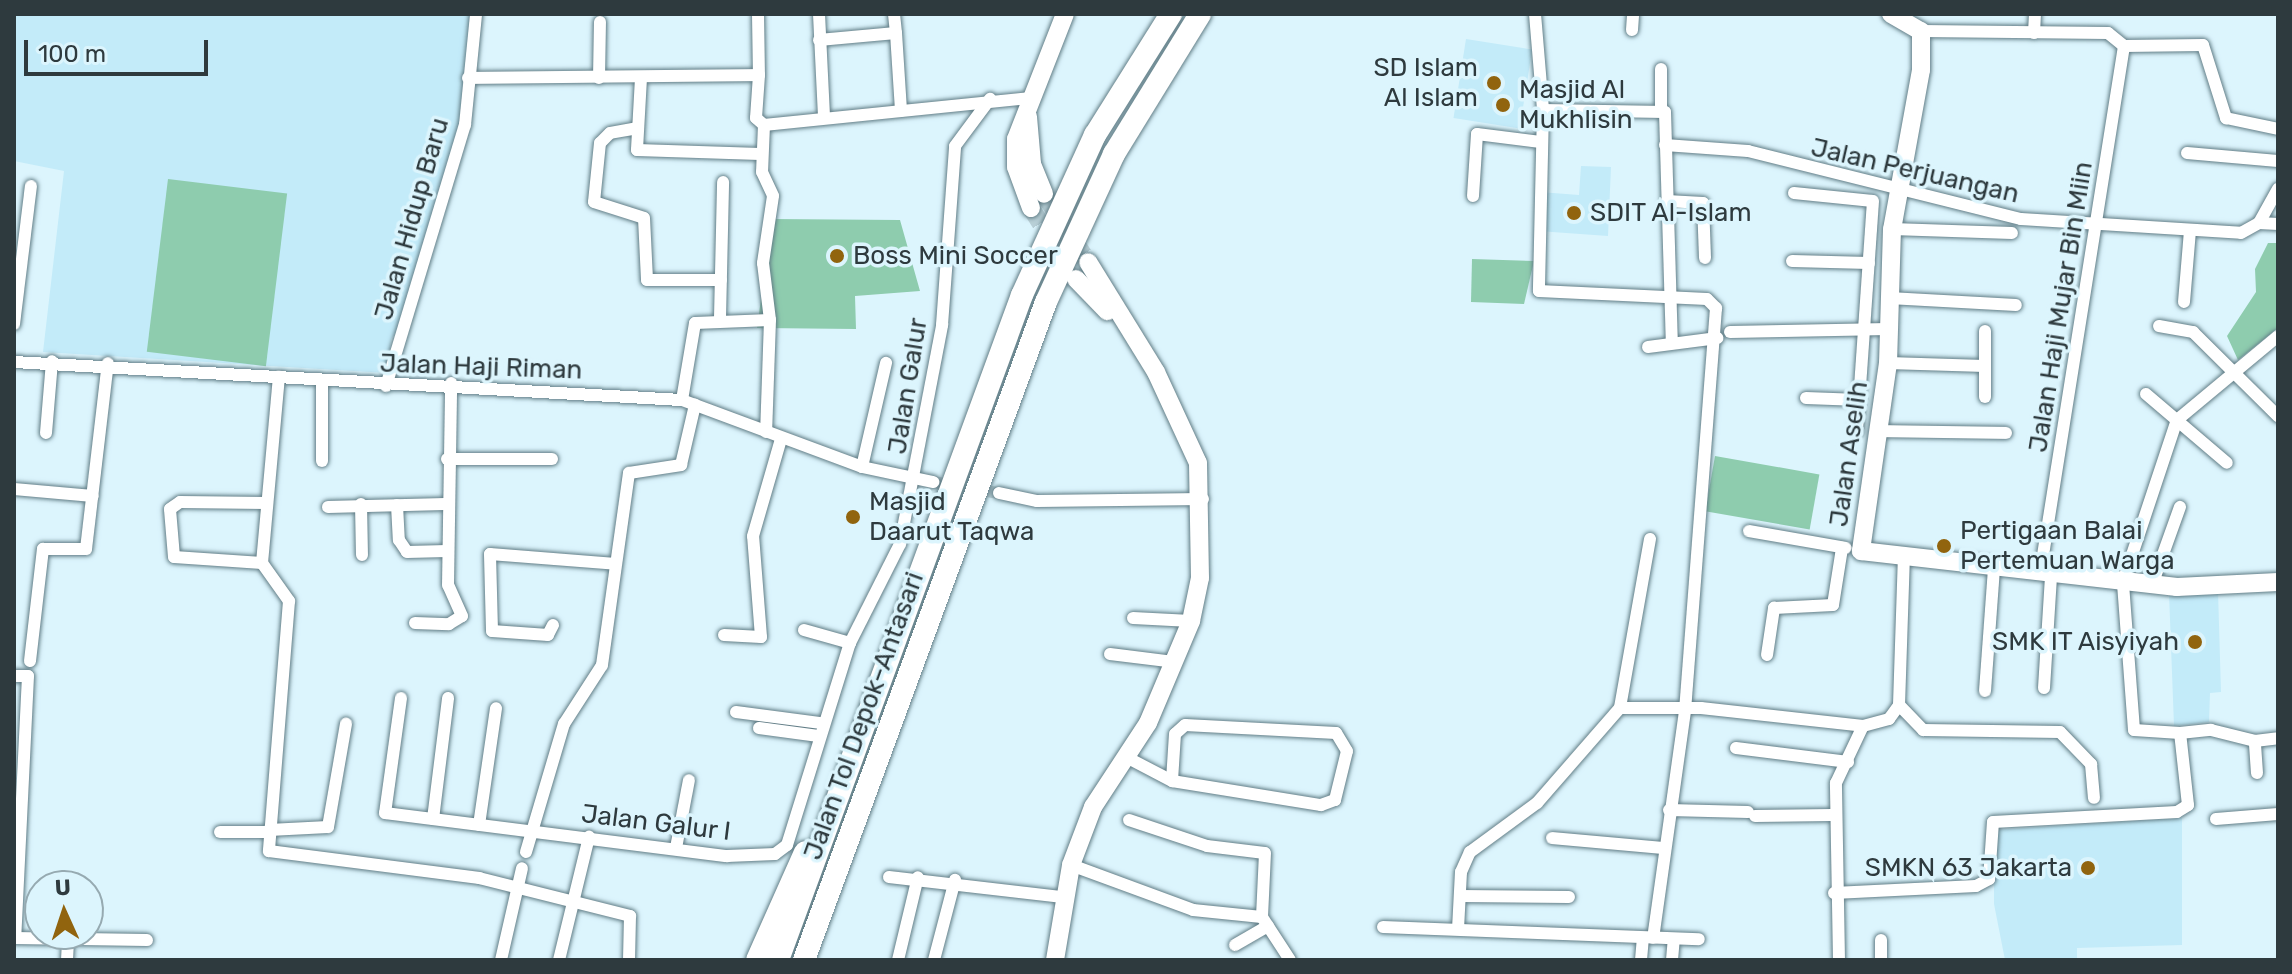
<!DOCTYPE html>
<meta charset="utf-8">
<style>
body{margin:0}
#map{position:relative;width:2292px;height:974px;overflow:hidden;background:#dcf5fd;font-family:Rubik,sans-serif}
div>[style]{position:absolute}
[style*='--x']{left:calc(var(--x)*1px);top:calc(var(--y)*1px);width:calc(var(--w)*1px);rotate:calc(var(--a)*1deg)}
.built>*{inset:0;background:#c3ebf9;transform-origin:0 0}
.green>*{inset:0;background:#8eccae;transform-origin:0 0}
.street-tunnel>*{height:12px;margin-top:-6px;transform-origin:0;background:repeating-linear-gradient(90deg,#b9d0d7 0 12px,transparent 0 18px)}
.secondary-tunnel>*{height:18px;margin-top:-9px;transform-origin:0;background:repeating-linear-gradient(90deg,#b9d0d7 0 18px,transparent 0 27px)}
.roads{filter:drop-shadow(0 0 2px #617d86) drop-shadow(0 0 2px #617d86)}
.street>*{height:12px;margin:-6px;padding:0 6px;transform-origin:6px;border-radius:6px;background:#fff}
.secondary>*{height:18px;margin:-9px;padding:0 9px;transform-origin:9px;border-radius:9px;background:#fff}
.highway>*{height:22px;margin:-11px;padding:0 11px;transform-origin:11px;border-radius:11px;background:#fff}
.dots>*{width:22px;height:22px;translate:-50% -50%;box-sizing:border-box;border:4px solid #dcf5fd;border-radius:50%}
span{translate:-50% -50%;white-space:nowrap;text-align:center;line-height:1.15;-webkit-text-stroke:7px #dcf5fd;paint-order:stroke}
.poi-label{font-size:26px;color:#2e3a3e}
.right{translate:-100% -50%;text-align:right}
.left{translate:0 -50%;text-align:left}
.street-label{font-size:26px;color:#2e3a3e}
.frame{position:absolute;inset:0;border:16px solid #2e3a3e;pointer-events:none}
.north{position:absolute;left:24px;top:870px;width:80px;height:80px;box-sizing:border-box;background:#dcf5fd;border:2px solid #96aab1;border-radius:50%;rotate:357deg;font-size:22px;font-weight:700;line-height:32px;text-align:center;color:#2e3a3e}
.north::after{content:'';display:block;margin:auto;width:28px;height:36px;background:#91640e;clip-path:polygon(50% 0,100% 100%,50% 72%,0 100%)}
.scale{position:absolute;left:24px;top:40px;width:184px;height:36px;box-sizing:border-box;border:4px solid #2e3a3e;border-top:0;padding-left:10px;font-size:24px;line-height:28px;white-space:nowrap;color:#2e3a3e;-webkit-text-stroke:6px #dcf5fd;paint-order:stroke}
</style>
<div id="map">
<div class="built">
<i style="clip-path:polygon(14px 14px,476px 14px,456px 156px,407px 317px,391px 339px,387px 373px,43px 352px,64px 171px,14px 161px)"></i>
<i style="left:1466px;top:39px;width:67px;height:80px;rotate:9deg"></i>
<i style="clip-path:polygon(1581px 166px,1611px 167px,1608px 236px,1538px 231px,1540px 192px,1579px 195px)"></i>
<i style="clip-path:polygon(2218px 591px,2221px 692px,2210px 693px,2209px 722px,2174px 726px,2169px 593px)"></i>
<i style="clip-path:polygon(2182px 818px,2182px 945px,2077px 948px,2077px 960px,2005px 960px,1994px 904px,1994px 830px)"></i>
</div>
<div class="green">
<i style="left:168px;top:179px;width:120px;height:174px;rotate:7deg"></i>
<i style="clip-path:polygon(772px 219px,900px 220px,920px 291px,855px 296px,856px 329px,757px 328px)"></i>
<i style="clip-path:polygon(2268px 243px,2278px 243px,2278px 328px,2238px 360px,2227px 336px,2256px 292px,2255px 269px)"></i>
<i style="clip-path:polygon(1472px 259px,1534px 261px,1524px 304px,1471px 302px)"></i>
<i style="left:1715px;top:456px;width:106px;height:56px;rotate:10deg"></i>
</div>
<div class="street-tunnel">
<i style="--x:933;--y:482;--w:67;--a:9.5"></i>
</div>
<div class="secondary-tunnel">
<i style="--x:1044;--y:194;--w:81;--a:57.1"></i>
<i style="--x:1031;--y:208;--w:73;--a:57.8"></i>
</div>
<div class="roads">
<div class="street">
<i style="--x:758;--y:14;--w:61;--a:89.1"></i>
<i style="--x:819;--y:14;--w:104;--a:87.2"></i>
<i style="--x:894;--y:14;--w:19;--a:84"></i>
<i style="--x:1535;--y:14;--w:96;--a:85.2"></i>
<i style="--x:1543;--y:110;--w:181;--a:91.3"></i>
<i style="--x:1539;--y:291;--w:168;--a:2.7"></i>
<i style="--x:1707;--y:299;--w:13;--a:45"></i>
<i style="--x:1716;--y:308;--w:404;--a:94.4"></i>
<i style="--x:1685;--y:711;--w:229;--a:98"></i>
<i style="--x:1632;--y:30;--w:16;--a:-86"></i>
<i style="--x:1921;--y:31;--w:187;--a:0.6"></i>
<i style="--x:2108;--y:33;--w:21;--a:39"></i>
<i style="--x:2124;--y:46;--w:79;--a:-0.7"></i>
<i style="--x:2203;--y:45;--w:77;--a:72.5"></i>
<i style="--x:2226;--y:118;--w:53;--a:11.9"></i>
<i style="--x:2034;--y:33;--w:19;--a:-87"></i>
<i style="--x:819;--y:40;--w:77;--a:-5.2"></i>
<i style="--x:896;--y:33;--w:78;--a:86.3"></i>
<i style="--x:1661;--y:69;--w:40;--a:90"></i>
<i style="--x:468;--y:78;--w:291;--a:-0.6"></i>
<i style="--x:759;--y:75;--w:43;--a:94"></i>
<i style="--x:756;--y:118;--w:11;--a:41"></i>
<i style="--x:764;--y:125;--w:266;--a:-5.8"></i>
<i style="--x:599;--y:78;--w:56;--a:-89"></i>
<i style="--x:641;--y:78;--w:72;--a:93.2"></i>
<i style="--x:637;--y:150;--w:123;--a:1.9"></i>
<i style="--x:1543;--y:110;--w:122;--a:0.9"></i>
<i style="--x:1665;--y:112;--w:230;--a:88.3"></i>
<i style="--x:764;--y:125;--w:47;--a:92.4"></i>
<i style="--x:762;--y:172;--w:26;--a:65"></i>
<i style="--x:773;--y:196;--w:68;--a:98.5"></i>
<i style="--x:763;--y:263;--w:57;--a:83"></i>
<i style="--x:770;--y:320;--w:112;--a:92"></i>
<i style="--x:638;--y:128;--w:28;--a:170"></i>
<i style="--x:610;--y:133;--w:14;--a:135"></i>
<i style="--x:600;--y:143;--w:59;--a:95.8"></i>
<i style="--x:594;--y:202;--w:52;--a:17.7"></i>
<i style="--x:644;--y:218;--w:62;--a:87.2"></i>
<i style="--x:647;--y:280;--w:74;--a:0"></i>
<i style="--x:1665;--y:145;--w:83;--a:4.1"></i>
<i style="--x:1748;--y:151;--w:281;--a:14"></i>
<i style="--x:2021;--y:219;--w:220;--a:3.6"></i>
<i style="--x:2241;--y:233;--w:21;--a:-29"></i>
<i style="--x:2259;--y:223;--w:39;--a:-61"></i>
<i style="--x:2187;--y:153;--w:91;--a:5"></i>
<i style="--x:1794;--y:193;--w:79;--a:5.8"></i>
<i style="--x:1873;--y:201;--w:231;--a:94"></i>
<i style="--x:1473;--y:196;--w:62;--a:-86.3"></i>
<i style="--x:1477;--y:134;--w:64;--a:7.2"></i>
<i style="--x:1667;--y:201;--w:36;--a:3"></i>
<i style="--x:1703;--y:203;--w:55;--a:87.9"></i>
<i style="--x:2259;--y:223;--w:19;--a:3"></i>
<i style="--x:1892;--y:229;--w:120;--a:1.9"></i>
<i style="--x:1792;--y:261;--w:77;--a:1.5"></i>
<i style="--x:1889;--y:298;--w:127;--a:3.2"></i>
<i style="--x:2184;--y:302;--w:71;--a:-85.2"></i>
<i style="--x:720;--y:318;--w:136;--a:-88.7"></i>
<i style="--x:14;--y:324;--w:139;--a:-83"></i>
<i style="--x:2159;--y:326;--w:35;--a:10"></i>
<i style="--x:2193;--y:332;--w:120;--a:44.7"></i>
<i style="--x:1730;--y:332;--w:158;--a:-1.1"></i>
<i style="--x:1648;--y:347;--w:70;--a:-7.4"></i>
<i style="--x:14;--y:362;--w:669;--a:3.26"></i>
<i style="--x:682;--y:400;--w:192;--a:20.4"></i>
<i style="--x:862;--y:467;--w:73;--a:11.9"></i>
<i style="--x:1888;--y:363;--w:97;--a:1.8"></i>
<i style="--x:322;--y:381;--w:80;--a:90"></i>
<i style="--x:386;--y:386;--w:273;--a:-73.2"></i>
<i style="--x:465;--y:125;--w:112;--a:-84.3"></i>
<i style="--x:2146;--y:394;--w:106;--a:40.4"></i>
<i style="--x:1985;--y:397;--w:66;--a:-90"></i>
<i style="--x:1806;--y:398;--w:54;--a:2.1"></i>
<i style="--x:682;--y:400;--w:78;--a:-80.4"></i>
<i style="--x:695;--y:323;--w:75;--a:-2.3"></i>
<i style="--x:1880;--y:431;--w:126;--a:0.9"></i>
<i style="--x:46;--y:433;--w:72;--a:-85.2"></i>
<i style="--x:447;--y:459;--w:105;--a:0"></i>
<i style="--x:862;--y:467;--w:107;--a:-77"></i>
<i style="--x:14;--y:489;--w:79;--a:5.1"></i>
<i style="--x:999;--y:493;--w:39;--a:12"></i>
<i style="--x:1037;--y:501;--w:166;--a:-0.7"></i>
<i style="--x:361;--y:504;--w:51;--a:88.9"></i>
<i style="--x:397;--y:505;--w:35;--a:87"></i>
<i style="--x:399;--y:540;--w:14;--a:56"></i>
<i style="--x:407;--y:552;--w:40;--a:-1.4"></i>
<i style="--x:328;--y:507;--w:117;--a:-1.5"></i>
<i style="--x:1749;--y:531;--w:98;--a:9.9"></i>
<i style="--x:1650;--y:539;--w:172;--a:100.1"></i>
<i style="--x:1620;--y:708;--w:81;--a:0"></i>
<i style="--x:1701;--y:708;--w:163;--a:6.3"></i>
<i style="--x:262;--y:563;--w:47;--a:54.6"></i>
<i style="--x:289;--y:601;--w:251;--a:94.6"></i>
<i style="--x:269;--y:851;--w:212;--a:7.3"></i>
<i style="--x:479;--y:878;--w:156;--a:14.1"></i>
<i style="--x:630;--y:916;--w:44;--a:91.3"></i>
<i style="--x:262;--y:563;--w:88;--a:-176.1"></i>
<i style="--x:174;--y:557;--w:48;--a:-94.8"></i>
<i style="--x:170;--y:509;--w:12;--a:-35"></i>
<i style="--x:180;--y:502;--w:86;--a:0.7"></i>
<i style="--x:262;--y:563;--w:187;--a:-84.8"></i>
<i style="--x:2040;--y:574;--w:535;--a:-80.96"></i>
<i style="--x:2152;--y:585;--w:83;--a:-70.3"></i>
<i style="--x:1133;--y:618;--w:58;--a:3"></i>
<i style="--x:415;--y:623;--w:34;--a:2"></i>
<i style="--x:449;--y:624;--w:15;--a:-32"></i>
<i style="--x:462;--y:616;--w:34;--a:-114"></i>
<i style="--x:448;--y:585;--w:202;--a:-89.1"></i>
<i style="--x:553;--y:625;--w:11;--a:117"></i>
<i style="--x:548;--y:635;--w:56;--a:-175.9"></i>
<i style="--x:492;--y:631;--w:77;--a:-91.5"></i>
<i style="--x:490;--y:554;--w:126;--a:4.5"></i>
<i style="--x:804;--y:630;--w:48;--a:15.8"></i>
<i style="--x:724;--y:635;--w:37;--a:3"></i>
<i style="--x:761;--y:637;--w:101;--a:-94.5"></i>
<i style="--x:753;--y:536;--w:101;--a:-73.9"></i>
<i style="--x:1110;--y:654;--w:64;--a:7.1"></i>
<i style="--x:1767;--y:655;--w:48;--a:-81.5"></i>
<i style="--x:1774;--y:608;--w:59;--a:-2.9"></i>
<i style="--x:1833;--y:605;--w:58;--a:-81"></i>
<i style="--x:30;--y:661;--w:113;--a:-83.4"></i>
<i style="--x:43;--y:549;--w:43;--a:0"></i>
<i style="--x:86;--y:549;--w:187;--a:-83.3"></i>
<i style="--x:14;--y:676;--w:14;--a:0"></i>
<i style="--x:28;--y:676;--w:262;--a:92.8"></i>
<i style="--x:2044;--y:688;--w:112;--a:-86.4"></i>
<i style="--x:1985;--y:691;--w:122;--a:-85.8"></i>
<i style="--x:401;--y:698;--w:116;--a:97.9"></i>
<i style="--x:385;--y:813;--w:345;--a:7.2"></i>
<i style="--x:727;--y:856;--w:48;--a:-2.4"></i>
<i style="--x:775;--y:854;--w:15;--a:-37"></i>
<i style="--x:787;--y:845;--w:212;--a:-72.7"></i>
<i style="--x:850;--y:643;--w:111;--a:-63.2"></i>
<i style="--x:900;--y:544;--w:223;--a:-79.1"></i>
<i style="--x:942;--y:325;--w:179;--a:-85.8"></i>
<i style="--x:955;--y:146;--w:59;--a:-53.3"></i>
<i style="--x:1899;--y:705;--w:35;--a:46"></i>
<i style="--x:1923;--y:730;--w:137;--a:0.8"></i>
<i style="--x:2060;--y:732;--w:45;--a:45.9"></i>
<i style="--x:2091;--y:764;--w:34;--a:85"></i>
<i style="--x:736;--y:712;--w:86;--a:7.4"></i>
<i style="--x:759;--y:728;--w:60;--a:7.7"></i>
<i style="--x:2180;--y:733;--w:46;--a:-176.3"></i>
<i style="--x:2134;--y:730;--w:148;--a:-94.3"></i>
<i style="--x:2123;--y:582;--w:171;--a:-71.6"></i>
<i style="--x:2177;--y:420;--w:131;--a:-39.7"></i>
<i style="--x:1736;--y:748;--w:113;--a:7.1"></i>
<i style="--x:1128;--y:758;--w:50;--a:27.6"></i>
<i style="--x:1172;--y:781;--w:151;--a:9.2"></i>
<i style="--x:1321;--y:805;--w:15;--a:-20"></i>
<i style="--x:1335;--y:800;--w:50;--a:-76.2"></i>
<i style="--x:1347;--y:751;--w:21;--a:-121"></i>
<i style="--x:1336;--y:733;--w:151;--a:-177"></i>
<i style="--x:1185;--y:725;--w:13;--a:138"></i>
<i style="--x:1175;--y:734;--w:47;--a:93.7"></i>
<i style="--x:2257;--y:773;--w:32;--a:-94"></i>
<i style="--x:2255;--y:741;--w:23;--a:-7"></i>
<i style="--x:1669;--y:810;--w:79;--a:1.5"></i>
<i style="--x:1755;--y:816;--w:77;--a:-0.7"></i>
<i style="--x:433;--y:819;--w:122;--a:-82.9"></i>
<i style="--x:2216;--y:819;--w:62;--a:-4.6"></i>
<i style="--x:1129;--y:820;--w:82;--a:18.4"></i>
<i style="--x:1207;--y:846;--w:58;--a:6.9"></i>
<i style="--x:1265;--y:853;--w:64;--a:92.7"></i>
<i style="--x:1262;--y:917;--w:51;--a:56.9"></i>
<i style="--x:479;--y:825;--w:118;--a:-81.7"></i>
<i style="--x:269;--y:830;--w:59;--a:-2.9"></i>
<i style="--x:328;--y:827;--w:105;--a:-80.1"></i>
<i style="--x:220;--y:832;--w:48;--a:0"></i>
<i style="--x:1552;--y:838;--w:111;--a:5.1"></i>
<i style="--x:676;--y:848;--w:69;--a:-79.2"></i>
<i style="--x:526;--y:852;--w:134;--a:-73.5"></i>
<i style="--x:564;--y:724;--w:70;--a:-57.2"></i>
<i style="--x:602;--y:665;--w:194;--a:-82"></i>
<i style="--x:629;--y:473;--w:53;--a:-8.7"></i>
<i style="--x:681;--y:465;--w:62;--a:-76.9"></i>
<i style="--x:1071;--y:865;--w:130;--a:20.2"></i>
<i style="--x:1193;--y:910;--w:69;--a:5.8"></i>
<i style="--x:889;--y:877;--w:175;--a:6.6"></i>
<i style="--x:1834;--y:893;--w:142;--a:-2.8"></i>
<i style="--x:1976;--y:886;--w:15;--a:-28"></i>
<i style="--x:1989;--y:879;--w:57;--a:-86"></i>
<i style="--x:1993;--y:822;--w:184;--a:-3.1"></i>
<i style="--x:2177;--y:812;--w:13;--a:-32"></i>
<i style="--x:2188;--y:805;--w:72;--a:-96.3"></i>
<i style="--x:2180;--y:733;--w:31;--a:-6"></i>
<i style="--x:2211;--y:730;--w:45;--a:14"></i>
<i style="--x:1460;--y:896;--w:109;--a:0.5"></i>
<i style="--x:1383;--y:927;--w:316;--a:2.2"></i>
<i style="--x:1458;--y:929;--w:57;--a:-87"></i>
<i style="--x:1461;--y:872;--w:22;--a:-66"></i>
<i style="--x:1470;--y:852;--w:83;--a:-36.2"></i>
<i style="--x:1537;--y:803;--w:126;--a:-48.9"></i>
<i style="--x:14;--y:938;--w:133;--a:0.9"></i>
<i style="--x:1881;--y:940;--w:20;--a:90"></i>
<i style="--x:1235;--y:945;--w:38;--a:-30"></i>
<i style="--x:67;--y:960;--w:20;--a:-87"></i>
<i style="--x:501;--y:960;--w:94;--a:-77.1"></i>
<i style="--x:559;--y:960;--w:127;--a:-76.3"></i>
<i style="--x:898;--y:960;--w:85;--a:-76.5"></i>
<i style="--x:934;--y:960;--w:83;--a:-75.3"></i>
<i style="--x:1641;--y:960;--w:22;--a:-85"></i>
<i style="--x:1672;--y:960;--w:21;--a:-85"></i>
<i style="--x:1839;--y:960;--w:177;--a:-91"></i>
<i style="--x:1836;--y:783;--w:63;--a:-64.7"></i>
<i style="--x:1863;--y:726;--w:27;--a:-15"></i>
<i style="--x:1889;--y:719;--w:17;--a:-54"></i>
<i style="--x:1899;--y:705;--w:148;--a:-88.1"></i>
</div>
<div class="secondary">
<i style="--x:1891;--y:14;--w:34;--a:30"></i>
<i style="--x:1921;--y:31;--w:39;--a:90"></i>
<i style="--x:1921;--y:70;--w:162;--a:100.3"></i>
<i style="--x:1892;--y:229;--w:134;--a:91.7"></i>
<i style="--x:1888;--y:363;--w:190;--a:98.2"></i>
<i style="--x:1861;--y:551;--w:318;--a:6.5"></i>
<i style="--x:2177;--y:587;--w:101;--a:-2.8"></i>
<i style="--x:1028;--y:117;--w:47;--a:85.1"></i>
<i style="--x:1032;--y:164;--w:32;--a:68"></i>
<i style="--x:1031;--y:208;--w:44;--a:-110.1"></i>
<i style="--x:1016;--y:167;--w:28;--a:-90"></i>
<i style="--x:1016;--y:139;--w:134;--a:-68.6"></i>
<i style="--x:1076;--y:279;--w:45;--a:45.9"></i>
<i style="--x:1055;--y:960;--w:96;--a:-80.4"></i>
<i style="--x:1071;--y:865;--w:62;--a:-69.2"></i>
<i style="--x:1093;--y:807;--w:100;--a:-56.8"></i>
<i style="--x:1148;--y:723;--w:111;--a:-67.1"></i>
<i style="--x:1191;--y:621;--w:44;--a:-78.2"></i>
<i style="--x:1200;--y:578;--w:115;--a:-91"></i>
<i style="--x:1198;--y:463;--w:100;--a:-114.8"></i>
<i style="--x:1156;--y:372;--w:129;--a:-121.7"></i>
</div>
<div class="highway">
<i style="--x:757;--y:960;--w:118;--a:-66"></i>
<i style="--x:778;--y:960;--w:708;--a:-69.85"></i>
<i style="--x:1022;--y:295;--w:176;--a:-65.5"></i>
<i style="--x:1095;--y:135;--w:143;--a:-57.9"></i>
<i style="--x:804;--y:960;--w:701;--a:-69.81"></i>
<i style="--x:1046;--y:302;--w:163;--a:-65.3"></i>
<i style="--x:1114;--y:154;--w:164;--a:-58.4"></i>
</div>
</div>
<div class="dots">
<i style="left:1494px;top:83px;background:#91640e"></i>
<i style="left:1503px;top:105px;background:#91640e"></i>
<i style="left:1574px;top:213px;background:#91640e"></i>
<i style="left:837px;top:256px;background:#91640e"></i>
<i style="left:853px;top:517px;background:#91640e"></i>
<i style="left:1944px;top:546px;background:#91640e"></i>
<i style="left:2195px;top:642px;background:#91640e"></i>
<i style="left:2088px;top:868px;background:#91640e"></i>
</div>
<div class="poi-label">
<span class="right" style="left:1478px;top:83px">SD Islam<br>Al Islam</span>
<span class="left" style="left:1519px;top:105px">Masjid Al<br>Mukhlisin</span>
<span class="left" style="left:1590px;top:213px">SDIT Al-Islam</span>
<span class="left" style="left:853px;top:256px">Boss Mini Soccer</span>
<span class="left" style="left:869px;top:517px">Masjid<br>Daarut Taqwa</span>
<span class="left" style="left:1960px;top:546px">Pertigaan Balai<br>Pertemuan Warga</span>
<span class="right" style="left:2179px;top:642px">SMK IT Aisyiyah</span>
<span class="right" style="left:2072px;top:868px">SMKN 63 Jakarta</span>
</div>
<div class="street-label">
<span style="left:1915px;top:171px;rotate:13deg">Jalan Perjuangan</span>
<span style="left:412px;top:219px;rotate:-74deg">Jalan Hidup Baru</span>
<span style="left:2061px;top:307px;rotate:-81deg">Jalan Haji Mujar Bin Miin</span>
<span style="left:481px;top:367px;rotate:2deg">Jalan Haji Riman</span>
<span style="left:908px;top:386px;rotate:-81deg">Jalan Galur</span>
<span style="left:1849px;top:454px;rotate:-82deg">Jalan Aselih</span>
<span style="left:864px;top:716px;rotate:-70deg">Jalan Tol Depok–Antasari</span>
<span style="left:656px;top:823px;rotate:7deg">Jalan Galur I</span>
</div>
<div class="frame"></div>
<div class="north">U</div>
<div class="scale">100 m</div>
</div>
